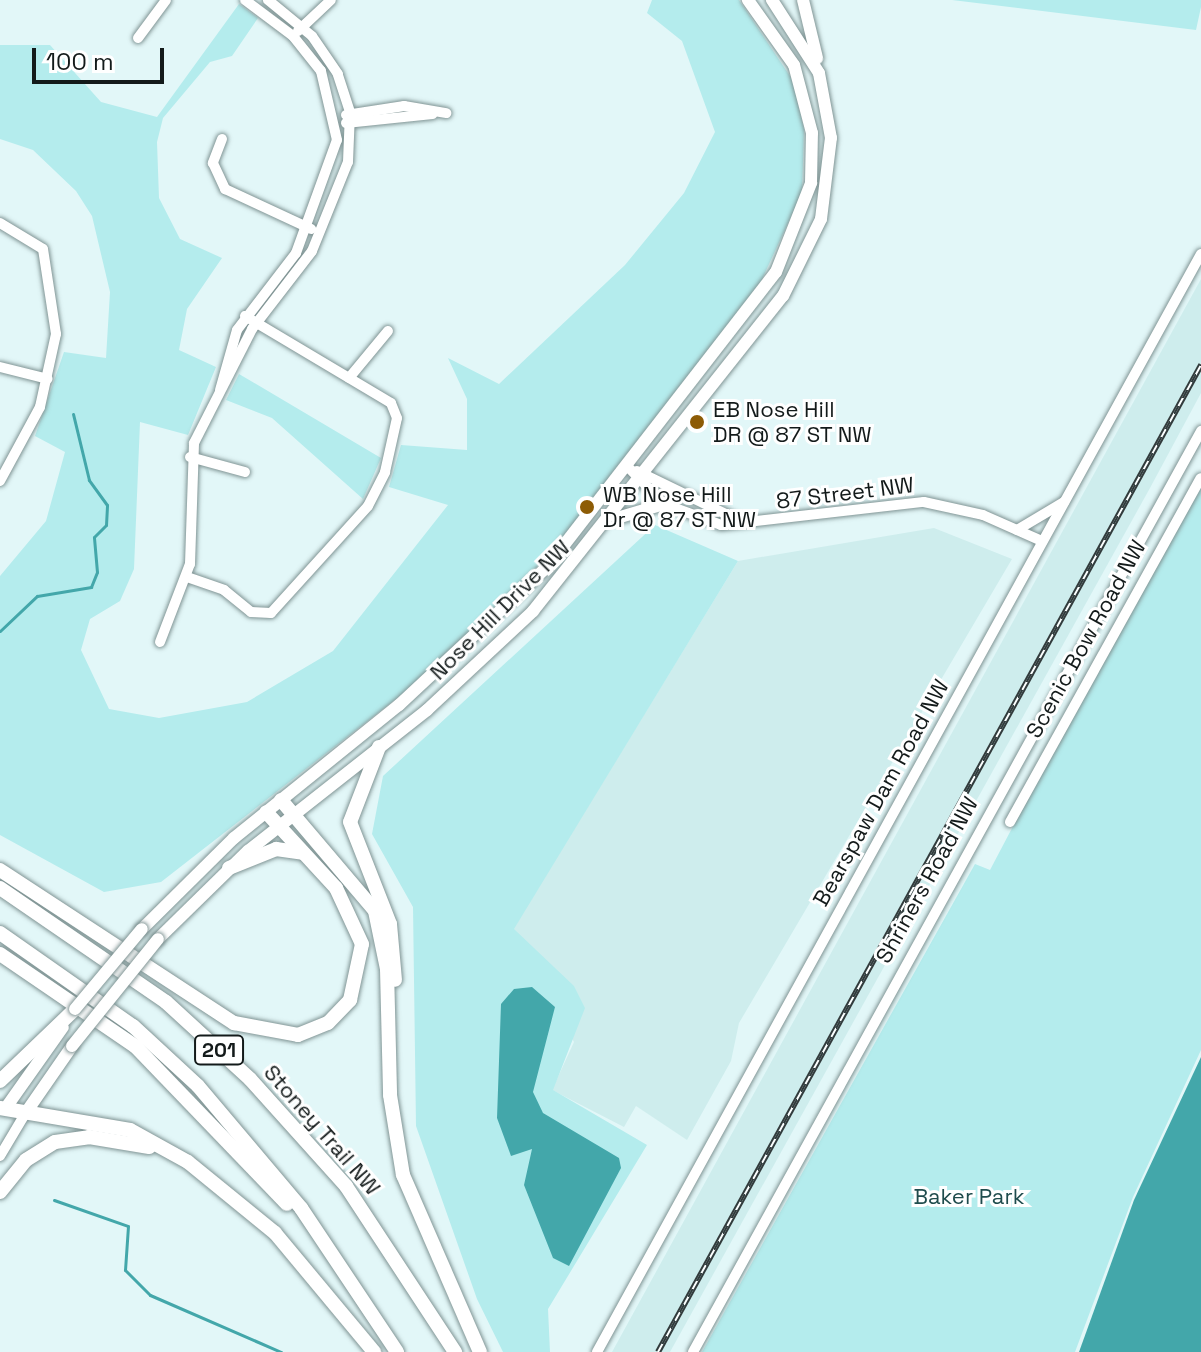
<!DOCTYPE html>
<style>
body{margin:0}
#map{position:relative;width:1201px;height:1352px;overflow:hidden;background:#e2f7f8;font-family:"Space Grotesk",sans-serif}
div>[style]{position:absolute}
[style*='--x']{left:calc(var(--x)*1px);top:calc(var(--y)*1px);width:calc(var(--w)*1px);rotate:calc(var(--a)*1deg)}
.built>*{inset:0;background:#ceeded}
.green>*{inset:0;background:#b4eced}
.water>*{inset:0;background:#43a7aa}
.stream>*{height:3px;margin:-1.5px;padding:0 1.5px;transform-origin:1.5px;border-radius:1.5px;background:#43a7aa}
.roads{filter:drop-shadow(0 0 2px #809494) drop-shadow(0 0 2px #809494)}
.minor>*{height:10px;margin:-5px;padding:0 5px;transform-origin:5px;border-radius:5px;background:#fff}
.major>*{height:12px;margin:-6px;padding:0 6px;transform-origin:6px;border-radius:6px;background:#fff}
.highway>*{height:14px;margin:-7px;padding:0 7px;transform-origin:7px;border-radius:7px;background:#fff}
.rail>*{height:6px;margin-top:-3px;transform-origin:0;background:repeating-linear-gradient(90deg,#fff 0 9px,#323b3c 0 18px);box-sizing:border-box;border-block:2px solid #323b3c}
.bridges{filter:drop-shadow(0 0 2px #809494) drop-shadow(0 0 2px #809494)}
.major-bridge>*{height:12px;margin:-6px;padding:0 6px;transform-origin:6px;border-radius:6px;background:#fff}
.dots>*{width:22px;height:22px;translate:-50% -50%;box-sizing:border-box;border:4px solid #fff;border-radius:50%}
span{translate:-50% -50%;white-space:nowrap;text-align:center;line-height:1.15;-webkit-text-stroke:6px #fff;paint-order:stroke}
.shield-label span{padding:2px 6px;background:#fff;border:2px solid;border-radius:6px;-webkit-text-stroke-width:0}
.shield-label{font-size:20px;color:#131a1a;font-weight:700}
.poi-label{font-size:22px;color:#131a1a}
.left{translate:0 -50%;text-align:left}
.street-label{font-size:22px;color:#131a1a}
.park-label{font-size:22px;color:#1f4c4d}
.scale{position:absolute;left:32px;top:48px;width:132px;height:36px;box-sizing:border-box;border:4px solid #131a1a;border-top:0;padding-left:10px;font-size:24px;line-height:28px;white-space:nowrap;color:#131a1a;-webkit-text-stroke:6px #fff;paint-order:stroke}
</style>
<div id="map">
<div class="built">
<i style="clip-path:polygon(1201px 279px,1201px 393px,1150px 488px,670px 1352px,612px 1352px)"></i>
<i style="clip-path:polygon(934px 528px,1012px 559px,739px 1023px,731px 1061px,687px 1140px,636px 1106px,624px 1127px,552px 1090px,574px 1042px,513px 929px,738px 561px)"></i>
</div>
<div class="green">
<i style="clip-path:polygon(652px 0,739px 0,792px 79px,804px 129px,802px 193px,757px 290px,561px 541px,497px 609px,406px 691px,161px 882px,104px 892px,0 835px,0 576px,46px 521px,65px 452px,35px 436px,64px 352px,106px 358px,110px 292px,92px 216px,76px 191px,33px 150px,0 139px,0 45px,50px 45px,101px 102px,157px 117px,239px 4px,258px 18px,232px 56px,210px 62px,163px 118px,157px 142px,159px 198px,180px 239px,222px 258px,187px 309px,179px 350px,216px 367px,188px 435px,140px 422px,134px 569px,120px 601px,90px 619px,81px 650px,109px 709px,159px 718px,247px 702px,333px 651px,448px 505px,389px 487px,401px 445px,467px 450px,467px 399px,448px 358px,499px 384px,625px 265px,684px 193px,715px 132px,682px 41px,647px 13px)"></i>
<i style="clip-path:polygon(952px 0,1201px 0,1201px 7px,1196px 30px)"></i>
<i style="clip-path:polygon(239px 374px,381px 458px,363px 499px,272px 418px,226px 400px)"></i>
<i style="clip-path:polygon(1201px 487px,1201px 1050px,1133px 1197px,1075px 1352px,702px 1352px,975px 864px,990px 870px,1140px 585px)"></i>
<i style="clip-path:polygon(655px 525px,738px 561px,514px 929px,574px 986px,585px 1008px,553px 1090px,647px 1145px,548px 1309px,550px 1352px,503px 1352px,477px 1299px,416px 1126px,413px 907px,372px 834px,383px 776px)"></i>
</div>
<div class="water">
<i style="clip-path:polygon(532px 987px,555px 1007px,533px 1092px,543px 1113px,619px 1158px,621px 1168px,569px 1266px,553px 1258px,524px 1185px,532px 1149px,511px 1156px,497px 1118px,501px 1004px,514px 989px)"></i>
<i style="clip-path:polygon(1201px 1057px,1201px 1352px,1079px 1352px,1134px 1200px)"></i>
</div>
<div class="stream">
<i style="--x:0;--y:631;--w:51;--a:-43.4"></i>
<i style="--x:37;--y:596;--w:55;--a:-9.5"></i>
<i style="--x:91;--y:587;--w:16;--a:-68"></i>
<i style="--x:97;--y:572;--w:35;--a:-95"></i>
<i style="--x:94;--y:537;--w:17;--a:-45"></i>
<i style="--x:106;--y:525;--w:20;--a:-87"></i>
<i style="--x:107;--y:505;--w:31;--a:-126"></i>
<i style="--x:89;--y:480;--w:68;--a:-103.6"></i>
<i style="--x:54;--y:1200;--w:78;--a:19.4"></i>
<i style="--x:128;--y:1226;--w:44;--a:93.9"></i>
<i style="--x:125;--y:1270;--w:35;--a:45"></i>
<i style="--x:150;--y:1295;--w:143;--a:23.5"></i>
</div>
<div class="roads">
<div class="minor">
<i style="--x:298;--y:31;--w:45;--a:-43.2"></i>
<i style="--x:138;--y:38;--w:47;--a:-53.6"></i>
<i style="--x:346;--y:115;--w:59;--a:-8.8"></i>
<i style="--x:404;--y:106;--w:43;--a:9.5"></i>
<i style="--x:346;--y:123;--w:87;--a:-5.9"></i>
<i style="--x:222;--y:139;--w:26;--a:111"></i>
<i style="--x:213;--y:163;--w:29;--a:65"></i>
<i style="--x:225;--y:189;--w:95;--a:24.9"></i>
<i style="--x:0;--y:223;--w:50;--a:31.2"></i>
<i style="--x:43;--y:249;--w:86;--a:81.3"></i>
<i style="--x:56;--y:334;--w:75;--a:102.4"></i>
<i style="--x:40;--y:407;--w:84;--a:118.4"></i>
<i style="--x:0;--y:367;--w:49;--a:14"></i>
<i style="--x:349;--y:378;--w:61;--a:-50.3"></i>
<i style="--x:220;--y:390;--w:62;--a:-74.2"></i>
<i style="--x:237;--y:330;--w:97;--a:-52.5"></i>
<i style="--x:296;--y:253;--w:120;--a:-70.1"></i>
<i style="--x:337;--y:140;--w:71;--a:-103.1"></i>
<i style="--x:321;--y:71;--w:45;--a:-128.7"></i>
<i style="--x:293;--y:36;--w:60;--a:-143.1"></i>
<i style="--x:190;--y:457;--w:57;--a:15.3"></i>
<i style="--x:630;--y:469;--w:49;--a:45.8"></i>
<i style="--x:664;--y:504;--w:61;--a:20.2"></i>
<i style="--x:721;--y:525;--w:204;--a:-6.5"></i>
<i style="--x:924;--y:502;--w:60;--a:12.4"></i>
<i style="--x:983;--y:515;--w:64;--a:23.8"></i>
<i style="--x:637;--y:471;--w:117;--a:25.9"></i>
<i style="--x:1017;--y:530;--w:55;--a:-30.8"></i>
<i style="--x:187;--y:577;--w:39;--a:19"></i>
<i style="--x:224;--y:590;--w:35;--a:39"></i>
<i style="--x:251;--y:612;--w:20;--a:3"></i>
<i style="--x:271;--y:613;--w:144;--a:-47.8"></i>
<i style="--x:368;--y:506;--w:38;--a:-63"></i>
<i style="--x:385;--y:472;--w:55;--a:-77.5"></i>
<i style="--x:397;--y:418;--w:16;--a:-112"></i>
<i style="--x:391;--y:403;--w:170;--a:-149.2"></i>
<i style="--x:160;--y:642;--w:84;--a:-69"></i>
<i style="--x:190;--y:564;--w:121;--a:-88.1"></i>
<i style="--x:194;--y:443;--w:128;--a:-63"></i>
<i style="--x:252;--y:329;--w:98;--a:-52.4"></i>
<i style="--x:312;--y:251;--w:96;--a:-68"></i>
<i style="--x:348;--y:162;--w:50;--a:-87.7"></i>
<i style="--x:350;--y:112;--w:40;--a:-108"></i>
<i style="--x:338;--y:74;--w:46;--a:-124.4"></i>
<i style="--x:312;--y:36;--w:57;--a:-140.7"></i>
<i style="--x:1010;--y:822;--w:393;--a:-61"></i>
<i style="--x:0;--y:1156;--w:49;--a:-59.2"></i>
<i style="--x:597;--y:1352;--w:1253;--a:-61.19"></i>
<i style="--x:693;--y:1352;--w:1052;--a:-61.12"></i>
</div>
<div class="major">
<i style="--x:803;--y:0;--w:60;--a:76.4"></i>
<i style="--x:617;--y:518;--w:49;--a:-16.6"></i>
<i style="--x:142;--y:929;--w:129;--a:-44.7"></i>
<i style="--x:234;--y:838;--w:212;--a:-38.9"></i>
<i style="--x:399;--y:705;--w:202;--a:-43"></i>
<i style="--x:547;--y:567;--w:373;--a:-52.2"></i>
<i style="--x:776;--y:272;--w:96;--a:-68.5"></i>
<i style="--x:811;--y:183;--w:50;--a:-88.9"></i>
<i style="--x:812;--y:133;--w:70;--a:-104.8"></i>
<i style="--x:794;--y:65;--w:80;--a:-125.3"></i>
<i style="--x:158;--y:939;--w:126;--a:-44.4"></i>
<i style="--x:248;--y:851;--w:228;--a:-38.2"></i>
<i style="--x:427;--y:710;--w:145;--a:-43"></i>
<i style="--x:533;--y:611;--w:402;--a:-51.6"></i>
<i style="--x:783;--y:296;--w:86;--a:-63.7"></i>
<i style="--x:821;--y:219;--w:82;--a:-83"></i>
<i style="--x:831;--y:138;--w:66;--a:-100.5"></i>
<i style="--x:819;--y:73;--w:87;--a:-122.8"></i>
<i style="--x:5;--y:1109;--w:100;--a:-54.7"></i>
<i style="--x:25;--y:1114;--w:83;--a:-55.3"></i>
</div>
<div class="highway">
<i style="--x:379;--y:747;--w:80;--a:111.1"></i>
<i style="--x:350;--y:822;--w:110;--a:68.6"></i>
<i style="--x:390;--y:924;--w:56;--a:84.9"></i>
<i style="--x:281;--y:800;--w:145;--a:49.7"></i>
<i style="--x:375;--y:911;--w:59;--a:78.3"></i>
<i style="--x:387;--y:969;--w:126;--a:88.6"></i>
<i style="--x:390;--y:1095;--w:81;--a:80.8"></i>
<i style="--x:403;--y:1175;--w:193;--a:66.5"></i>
<i style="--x:229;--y:868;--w:51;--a:-22"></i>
<i style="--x:276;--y:849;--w:27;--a:8"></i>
<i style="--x:0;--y:870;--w:280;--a:33.2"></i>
<i style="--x:234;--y:1023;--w:65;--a:10.6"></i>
<i style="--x:298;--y:1035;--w:32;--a:-22"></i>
<i style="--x:328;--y:1023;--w:32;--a:-46"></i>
<i style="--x:350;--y:1000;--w:57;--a:-77.9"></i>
<i style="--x:362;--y:944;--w:62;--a:-114.9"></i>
<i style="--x:336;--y:888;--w:103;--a:-132.6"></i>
<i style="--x:0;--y:888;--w:201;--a:34.5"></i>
<i style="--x:166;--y:1002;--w:114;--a:42.5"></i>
<i style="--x:250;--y:1079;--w:144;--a:48.1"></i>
<i style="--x:346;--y:1186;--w:199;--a:56.7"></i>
<i style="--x:0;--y:933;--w:162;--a:35"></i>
<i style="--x:133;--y:1026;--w:88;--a:42.7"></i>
<i style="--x:198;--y:1086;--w:160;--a:49.8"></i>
<i style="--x:301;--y:1208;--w:173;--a:56.3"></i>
<i style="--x:0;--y:954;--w:163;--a:34.3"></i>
<i style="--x:135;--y:1046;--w:219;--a:46.1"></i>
<i style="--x:0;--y:1081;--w:104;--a:-43.8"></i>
<i style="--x:0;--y:1108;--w:132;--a:9.6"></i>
<i style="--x:130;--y:1130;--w:66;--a:28.9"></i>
<i style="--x:188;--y:1162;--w:112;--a:39.2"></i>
<i style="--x:275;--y:1233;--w:155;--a:50.2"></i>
<i style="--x:0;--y:1192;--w:41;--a:-50.9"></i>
<i style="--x:26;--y:1160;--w:34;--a:-32"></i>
<i style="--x:55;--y:1142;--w:34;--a:-8"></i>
<i style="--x:89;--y:1137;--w:61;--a:9.5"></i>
</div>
</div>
<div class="rail">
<i style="--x:658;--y:1352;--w:1127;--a:-61.18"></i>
</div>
<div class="bridges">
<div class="major-bridge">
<i style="--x:75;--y:1009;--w:104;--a:-50.1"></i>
<i style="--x:72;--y:1046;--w:137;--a:-51.2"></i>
</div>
</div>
<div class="dots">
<i style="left:697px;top:422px;background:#8d5c06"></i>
<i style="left:587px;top:507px;background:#8d5c06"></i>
</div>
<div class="shield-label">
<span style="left:219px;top:1050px">201</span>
</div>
<div class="poi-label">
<span class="left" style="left:713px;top:422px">EB Nose Hill<br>DR @ 87 ST NW</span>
<span class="left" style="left:603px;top:507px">WB Nose Hill<br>Dr @ 87 ST NW</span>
</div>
<div class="street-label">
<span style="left:845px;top:493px;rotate:-7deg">87 Street NW</span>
<span style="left:500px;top:610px;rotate:-45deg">Nose Hill Drive NW</span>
<span style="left:1086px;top:639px;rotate:-61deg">Scenic Bow Road NW</span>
<span style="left:881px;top:793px;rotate:-61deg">Bearspaw Dam Road NW</span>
<span style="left:927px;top:880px;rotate:-61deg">Shriners Road NW</span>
<span style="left:322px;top:1130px;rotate:49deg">Stoney Trail NW</span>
</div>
<div class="park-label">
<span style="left:969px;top:1197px">Baker Park</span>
</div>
<div class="scale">100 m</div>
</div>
